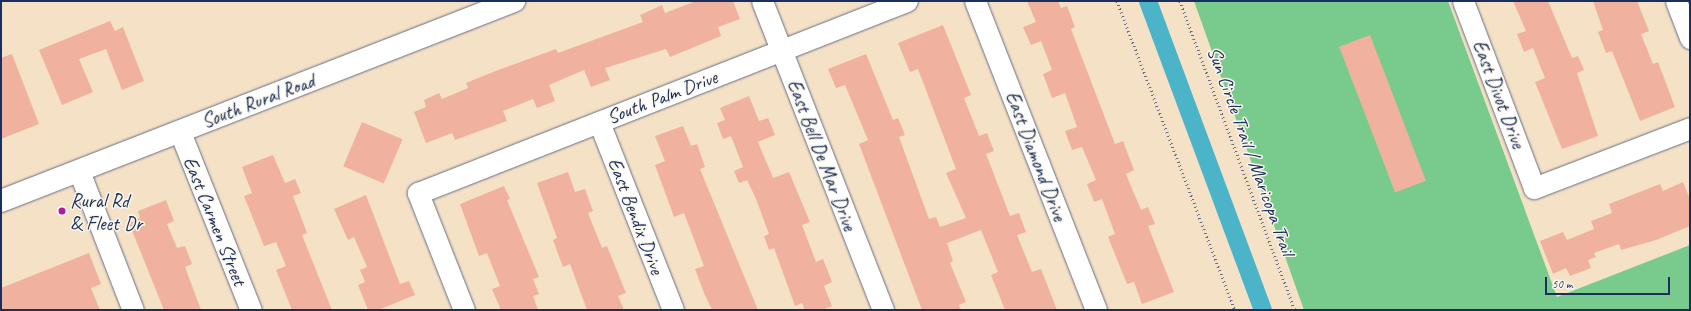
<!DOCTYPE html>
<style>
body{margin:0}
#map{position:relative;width:1691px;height:311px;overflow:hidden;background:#f4e1c6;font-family:Caveat,sans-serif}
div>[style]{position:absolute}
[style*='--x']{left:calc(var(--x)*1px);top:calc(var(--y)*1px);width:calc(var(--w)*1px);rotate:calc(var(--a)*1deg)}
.green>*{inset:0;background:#79cb8d}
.canal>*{height:18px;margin:-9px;padding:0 9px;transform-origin:9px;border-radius:9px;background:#4bb4c9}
.building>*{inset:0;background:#f0b29e;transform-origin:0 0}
.path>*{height:2.5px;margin-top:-1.25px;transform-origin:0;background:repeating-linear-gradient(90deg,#676d82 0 1px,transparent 0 4px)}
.roads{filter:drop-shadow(0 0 1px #676d82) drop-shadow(0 0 1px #676d82)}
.minor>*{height:21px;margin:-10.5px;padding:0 10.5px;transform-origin:10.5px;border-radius:10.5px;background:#fff}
.major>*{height:22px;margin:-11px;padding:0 11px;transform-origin:11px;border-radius:11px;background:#fff}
.dots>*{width:11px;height:11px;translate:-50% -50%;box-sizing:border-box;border:2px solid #fbf7ec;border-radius:50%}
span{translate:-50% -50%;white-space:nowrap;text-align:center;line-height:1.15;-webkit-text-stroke:3px #fbf7ec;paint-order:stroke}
.street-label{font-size:20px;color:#1b2f5e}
.poi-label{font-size:20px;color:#1b2f5e}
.left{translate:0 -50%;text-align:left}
.frame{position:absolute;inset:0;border:2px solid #1b2f5e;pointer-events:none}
.scale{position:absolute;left:1545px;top:277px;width:125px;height:18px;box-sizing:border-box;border:2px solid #1b2f5e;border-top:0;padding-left:5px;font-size:12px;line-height:14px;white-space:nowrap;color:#1b2f5e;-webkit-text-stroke:3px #fbf7ec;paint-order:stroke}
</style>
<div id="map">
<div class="green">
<i style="clip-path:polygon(1194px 1px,1448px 1px,1557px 297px,1690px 245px,1690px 310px,1304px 310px)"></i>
</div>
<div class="canal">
<i style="--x:1148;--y:1;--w:330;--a:69.6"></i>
</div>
<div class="building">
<i style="clip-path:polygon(696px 1px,733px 1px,740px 19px,718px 27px,721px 36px,670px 57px,666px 49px,605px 68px,610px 80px,591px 87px,584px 70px,549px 85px,555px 101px,537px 108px,533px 99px,503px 111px,507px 121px,455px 140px,452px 133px,426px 143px,414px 112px,426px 107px,424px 100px,439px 93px,442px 99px,468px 88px,466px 83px,498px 70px,556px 49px,558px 53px,643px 22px,640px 15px,662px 5px,665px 13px)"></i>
<i style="clip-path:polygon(1027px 1px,1058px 1px,1061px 8px,1067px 6px,1075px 27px,1071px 29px,1115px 144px,1123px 141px,1134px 170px,1126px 174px,1141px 210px,1148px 207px,1155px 224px,1148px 226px,1174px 292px,1142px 304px,1134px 282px,1127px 284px,1108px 237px,1115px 234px,1102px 199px,1094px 202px,1087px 184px,1096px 180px,1082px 147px,1072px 150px,1065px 131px,1077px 127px,1065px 93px,1052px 98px,1043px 74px,1052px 70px,1041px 41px,1031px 45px,1023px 27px,1036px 22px)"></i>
<i style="clip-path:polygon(1513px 1px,1548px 1px,1572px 58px,1578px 56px,1584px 70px,1577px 73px,1598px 136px,1562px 149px,1535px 82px,1545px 78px,1533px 48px,1524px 52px,1517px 34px,1526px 31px)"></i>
<i style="clip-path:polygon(1593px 1px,1637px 1px,1649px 31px,1641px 34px,1653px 64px,1658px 62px,1675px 107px,1640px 121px,1612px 51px,1606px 53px,1598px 32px,1603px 30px)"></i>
<i style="clip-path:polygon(110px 21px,115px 31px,123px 27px,144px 81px,122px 90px,106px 49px,79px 59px,93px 92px,62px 105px,39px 50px)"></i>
<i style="clip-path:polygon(943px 25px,971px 95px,964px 98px,979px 136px,987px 133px,994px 151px,986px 154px,1010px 216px,1019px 213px,1026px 232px,1017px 235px,1032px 272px,1041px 269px,1057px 310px,1005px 310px,991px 275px,998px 272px,981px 230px,947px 243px,953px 261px,950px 263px,966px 302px,959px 305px,961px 310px,922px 310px,914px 289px,859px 144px,868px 140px,845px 85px,836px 88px,828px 69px,866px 54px,893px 120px,898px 118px,905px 135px,899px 137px,929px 219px,936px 217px,940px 227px,966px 218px,946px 173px,956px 169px,918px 69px,910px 72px,898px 43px)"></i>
<i style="left:1370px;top:35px;width:156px;height:33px;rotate:69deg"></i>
<i style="clip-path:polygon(12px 54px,39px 124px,1px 139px,1px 58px)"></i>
<i style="clip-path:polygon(749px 96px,759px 121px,768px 118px,775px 135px,758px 142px,773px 178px,789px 172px,810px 222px,802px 225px,816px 262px,823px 259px,832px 282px,824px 286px,832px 306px,822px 310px,805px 310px,802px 303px,795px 306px,774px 248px,769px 250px,764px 236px,769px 234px,756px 199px,747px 180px,739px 183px,734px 171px,743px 167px,731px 136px,723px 139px,717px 123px,725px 120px,720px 108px)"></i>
<i style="left:362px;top:122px;width:44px;height:48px;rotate:23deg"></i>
<i style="clip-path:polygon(683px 126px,691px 146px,697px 144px,705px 167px,700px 169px,758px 310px,712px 310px,704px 293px,695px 269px,704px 266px,684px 213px,674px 217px,655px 165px,665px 161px,655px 136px)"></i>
<i style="clip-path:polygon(273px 155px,285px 183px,295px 179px,301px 193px,293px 196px,307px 233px,302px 235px,332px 310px,292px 310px,276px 270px,286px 266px,276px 242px,264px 246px,244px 196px,252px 193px,242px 167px)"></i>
<i style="clip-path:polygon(568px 172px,575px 192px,585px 189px,593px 211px,588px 213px,602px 248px,607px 246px,626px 293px,618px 296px,624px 310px,587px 310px,570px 264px,563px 267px,553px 240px,557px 238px,537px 183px)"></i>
<i style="clip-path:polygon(1683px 182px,1690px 199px,1690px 226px,1656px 240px,1621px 250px,1619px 244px,1594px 253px,1596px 257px,1588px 260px,1591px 268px,1570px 276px,1566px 268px,1553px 274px,1540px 241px,1563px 232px,1567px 240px,1594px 229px,1591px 221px,1612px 213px,1609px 204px,1660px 184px,1663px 191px)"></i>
<i style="clip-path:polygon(504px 186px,510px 199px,507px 200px,539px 277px,533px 279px,539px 294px,533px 296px,538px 310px,501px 310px,492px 289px,500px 286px,487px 253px,479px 256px,460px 204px)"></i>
<i style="clip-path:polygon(366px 195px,400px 284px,409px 281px,415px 295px,378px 310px,368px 310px,358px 285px,365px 282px,360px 270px,367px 267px,354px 237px,348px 240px,334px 209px)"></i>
<i style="clip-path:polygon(166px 200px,174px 221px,167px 224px,177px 248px,185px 246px,192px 264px,185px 267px,201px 310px,164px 310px,129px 223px,140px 218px,138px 211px)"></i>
<i style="clip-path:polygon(89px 253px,101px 284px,91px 288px,100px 310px,1px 310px,1px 288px)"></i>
</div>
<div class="path">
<i style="--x:1117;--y:1;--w:331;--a:69.1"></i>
<i style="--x:1180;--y:1;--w:330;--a:69.6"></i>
</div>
<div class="roads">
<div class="minor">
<i style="--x:762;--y:1;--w:332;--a:68.6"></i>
<i style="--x:975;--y:1;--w:332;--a:68.6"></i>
<i style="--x:1463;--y:1;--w:200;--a:69.2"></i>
<i style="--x:1534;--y:188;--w:167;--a:-21"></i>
<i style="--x:1676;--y:1;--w:40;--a:69"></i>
<i style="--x:599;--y:122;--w:202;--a:68.5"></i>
<i style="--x:180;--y:132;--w:192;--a:68.3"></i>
<i style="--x:79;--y:171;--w:149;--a:68.8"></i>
<i style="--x:464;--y:310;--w:126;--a:-111.5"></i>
<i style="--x:418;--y:193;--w:525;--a:-21.44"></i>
</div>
<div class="major">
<i style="--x:1;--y:201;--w:551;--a:-21.3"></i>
</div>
</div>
<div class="dots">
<i style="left:62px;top:211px;background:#b5179e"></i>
</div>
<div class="street-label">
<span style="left:1499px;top:94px;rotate:69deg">East Divot Drive</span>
<span style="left:662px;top:97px;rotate:-21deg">South Palm Drive</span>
<span style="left:258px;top:101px;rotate:-21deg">South Rural Road</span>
<span style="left:1251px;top:151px;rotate:70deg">Sun Circle Trail / Maricopa Trail</span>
<span style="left:822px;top:155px;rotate:69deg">East Bell De Mar Drive</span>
<span style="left:1036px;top:156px;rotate:69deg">East Diamond Drive</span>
<span style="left:636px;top:216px;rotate:69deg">East Bendix Drive</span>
<span style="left:215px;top:221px;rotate:68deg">East Carmen Street</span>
</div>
<div class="poi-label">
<span class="left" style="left:70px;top:212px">Rural Rd<br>&amp; Fleet Dr</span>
</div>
<div class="frame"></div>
<div class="scale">50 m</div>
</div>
